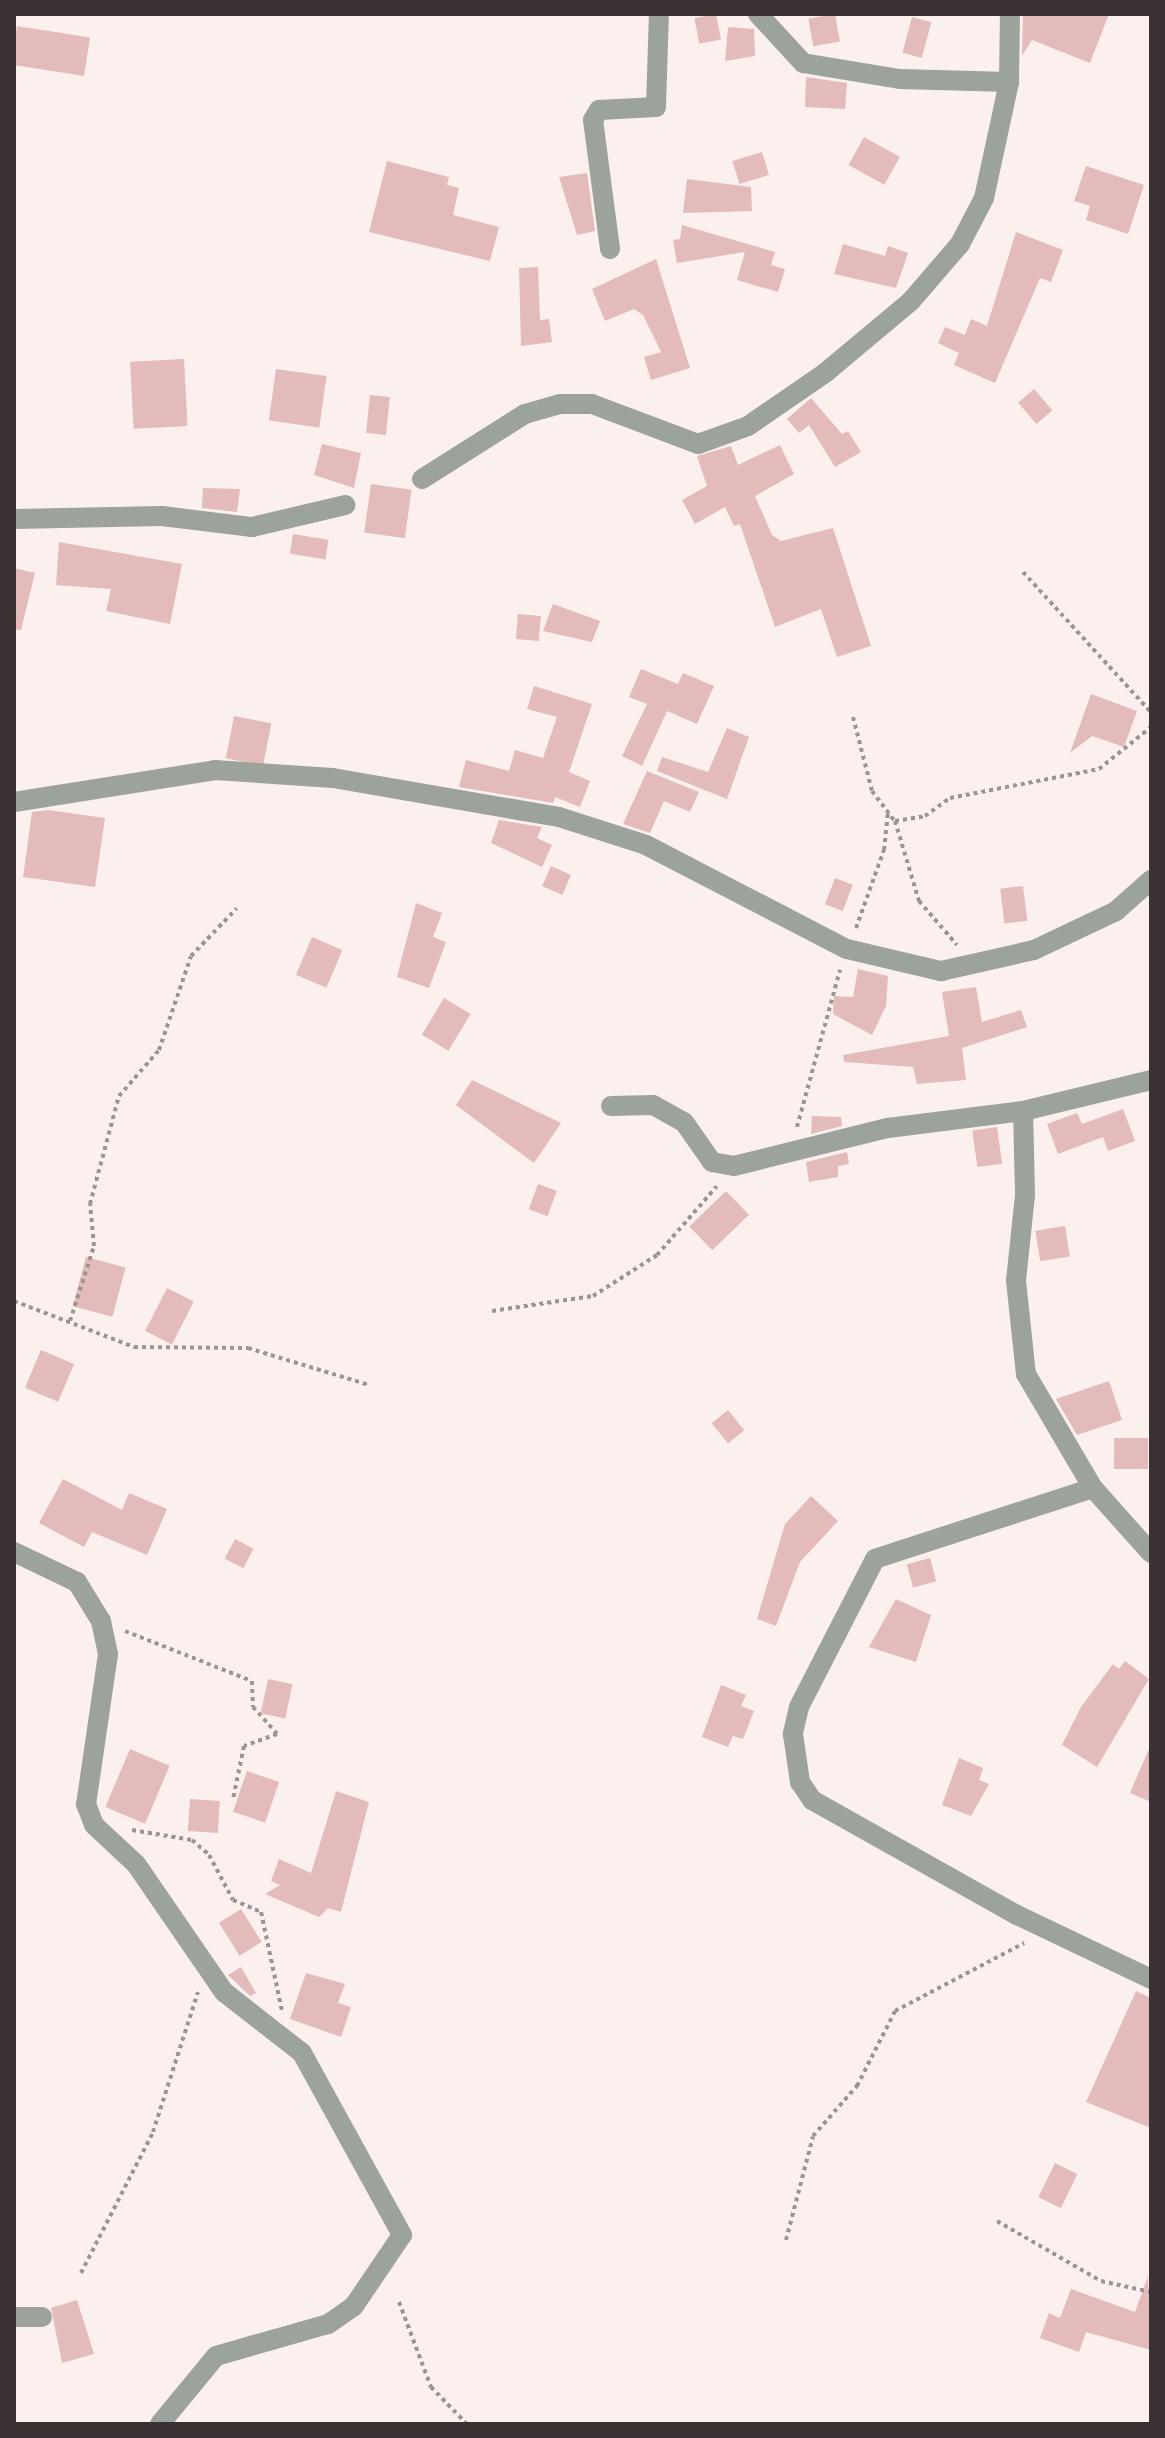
<!DOCTYPE html>
<style>
body{margin:0}
#map{position:relative;width:1165px;height:2438px;overflow:hidden;background:#fcf0ef;font-family:"IBM Plex Sans",sans-serif}
div>[style]{position:absolute}
[style*='--x']{left:calc(var(--x)*1px);top:calc(var(--y)*1px);width:calc(var(--w)*1px);rotate:calc(var(--a)*1deg)}
.building>*{inset:0;background:#e3bbba;transform-origin:0 0}
.path>*{height:4px;margin-top:-2px;transform-origin:0;background:repeating-linear-gradient(90deg,#9d9392 0 4px,transparent 0 8px)}
.minor>*{height:20px;margin:-10px;padding:0 10px;transform-origin:10px;border-radius:10px;background:#9ca29c}
span{translate:-50% -50%;white-space:nowrap;text-align:center;line-height:1.15;-webkit-text-stroke:6px #fff;paint-order:stroke}
.frame{position:absolute;inset:0;border:16px solid #3a3232;pointer-events:none}
</style>
<div id="map">
<div class="building">
<i style="left:716px;top:14px;width:26px;height:22px;rotate:79deg"></i>
<i style="left:835px;top:14px;width:28px;height:27px;rotate:80deg"></i>
<i style="clip-path:polygon(1023px 14px,1109px 14px,1090px 63px,1032px 40px,1022px 56px)"></i>
<i style="left:912px;top:17px;width:20px;height:37px;rotate:15deg"></i>
<i style="left:17px;top:26px;width:74px;height:39px;rotate:9deg"></i>
<i style="clip-path:polygon(728px 27px,754px 29px,755px 56px,725px 61px)"></i>
<i style="clip-path:polygon(806px 77px,847px 83px,845px 109px,805px 107px)"></i>
<i style="left:864px;top:137px;width:41px;height:32px;rotate:29deg"></i>
<i style="left:762px;top:152px;width:24px;height:31px;rotate:73deg"></i>
<i style="clip-path:polygon(387px 161px,449px 177px,447px 185px,459px 188px,453px 215px,499px 227px,490px 261px,369px 232px)"></i>
<i style="clip-path:polygon(1086px 166px,1144px 185px,1128px 234px,1086px 220px,1090px 206px,1074px 201px)"></i>
<i style="clip-path:polygon(587px 173px,595px 231px,577px 235px,559px 177px)"></i>
<i style="clip-path:polygon(687px 179px,751px 187px,752px 211px,683px 213px)"></i>
<i style="clip-path:polygon(682px 225px,775px 252px,771px 265px,785px 269px,778px 292px,737px 280px,745px 252px,677px 263px,673px 240px,680px 239px)"></i>
<i style="clip-path:polygon(1016px 232px,1063px 250px,1051px 282px,1040px 278px,995px 383px,954px 365px,959px 353px,938px 343px,945px 327px,965px 335px,971px 319px,987px 326px)"></i>
<i style="clip-path:polygon(843px 244px,885px 256px,888px 246px,908px 253px,896px 288px,834px 274px)"></i>
<i style="clip-path:polygon(656px 259px,690px 368px,651px 380px,644px 357px,661px 352px,643px 315px,634px 309px,605px 321px,592px 289px)"></i>
<i style="clip-path:polygon(538px 267px,540px 320px,549px 319px,552px 342px,521px 346px,519px 268px)"></i>
<i style="left:184px;top:359px;width:67px;height:54px;rotate:87deg"></i>
<i style="left:276px;top:369px;width:51px;height:52px;rotate:8deg"></i>
<i style="left:1034px;top:389px;width:28px;height:21px;rotate:49deg"></i>
<i style="left:370px;top:395px;width:20px;height:38px;rotate:6deg"></i>
<i style="clip-path:polygon(811px 398px,842px 434px,848px 431px,861px 452px,835px 467px,809px 425px,799px 433px,787px 419px)"></i>
<i style="clip-path:polygon(322px 444px,361px 453px,354px 488px,314px 475px)"></i>
<i style="clip-path:polygon(780px 445px,794px 474px,755px 496px,772px 535px,781px 541px,833px 528px,871px 646px,837px 657px,821px 609px,775px 627px,740px 524px,734px 526px,725px 507px,695px 524px,682px 500px,707px 486px,697px 456px,731px 446px,738px 465px)"></i>
<i style="left:371px;top:484px;width:41px;height:49px;rotate:8deg"></i>
<i style="clip-path:polygon(203px 488px,240px 489px,237px 512px,202px 508px)"></i>
<i style="left:293px;top:534px;width:36px;height:20px;rotate:9deg"></i>
<i style="clip-path:polygon(59px 542px,182px 564px,170px 624px,106px 611px,111px 589px,56px 585px)"></i>
<i style="clip-path:polygon(14px 568px,35px 573px,21px 630px,14px 629px)"></i>
<i style="clip-path:polygon(553px 604px,600px 621px,592px 642px,543px 631px)"></i>
<i style="left:518px;top:614px;width:23px;height:25px;rotate:5deg"></i>
<i style="clip-path:polygon(641px 669px,678px 684px,683px 673px,714px 686px,697px 724px,667px 711px,642px 766px,622px 756px,647px 704px,629px 697px)"></i>
<i style="clip-path:polygon(534px 686px,592px 704px,569px 772px,590px 781px,580px 807px,555px 797px,553px 803px,459px 787px,466px 760px,509px 771px,515px 750px,543px 758px,557px 717px,527px 709px)"></i>
<i style="clip-path:polygon(1091px 694px,1137px 711px,1124px 747px,1092px 736px,1070px 753px)"></i>
<i style="left:234px;top:716px;width:38px;height:43px;rotate:11deg"></i>
<i style="clip-path:polygon(727px 728px,749px 737px,727px 799px,657px 771px,662px 757px,708px 772px)"></i>
<i style="clip-path:polygon(647px 771px,699px 792px,690px 812px,664px 801px,650px 833px,623px 824px)"></i>
<i style="clip-path:polygon(48px 810px,105px 818px,95px 887px,23px 877px,32px 812px)"></i>
<i style="clip-path:polygon(499px 820px,542px 827px,537px 838px,552px 845px,542px 867px,491px 843px)"></i>
<i style="left:551px;top:866px;width:22px;height:22px;rotate:24deg"></i>
<i style="left:835px;top:878px;width:19px;height:28px;rotate:21deg"></i>
<i style="left:1023px;top:886px;width:35px;height:23px;rotate:83deg"></i>
<i style="clip-path:polygon(416px 903px,442px 913px,433px 937px,446px 942px,429px 988px,397px 977px)"></i>
<i style="left:312px;top:937px;width:33px;height:41px;rotate:23deg"></i>
<i style="clip-path:polygon(858px 969px,888px 976px,886px 1006px,872px 1035px,833px 1014px,834px 996px,853px 997px)"></i>
<i style="clip-path:polygon(976px 987px,982px 1022px,1021px 1010px,1027px 1027px,962px 1048px,966px 1080px,917px 1084px,913px 1067px,844px 1062px,843px 1055px,949px 1036px,942px 992px)"></i>
<i style="left:444px;top:998px;width:31px;height:43px;rotate:31deg"></i>
<i style="clip-path:polygon(472px 1080px,561px 1123px,534px 1163px,456px 1105px)"></i>
<i style="clip-path:polygon(1123px 1109px,1135px 1141px,1108px 1151px,1103px 1137px,1058px 1154px,1047px 1124px,1077px 1113px,1082px 1124px)"></i>
<i style="clip-path:polygon(812px 1116px,841px 1117px,842px 1126px,811px 1134px)"></i>
<i style="left:997px;top:1127px;width:37px;height:25px;rotate:82deg"></i>
<i style="clip-path:polygon(847px 1152px,849px 1164px,838px 1166px,838px 1177px,809px 1182px,806px 1162px)"></i>
<i style="left:538px;top:1184px;width:20px;height:27px;rotate:20deg"></i>
<i style="left:726px;top:1191px;width:33px;height:51px;rotate:46deg"></i>
<i style="left:1065px;top:1226px;width:31px;height:30px;rotate:81deg"></i>
<i style="left:86px;top:1257px;width:41px;height:51px;rotate:15deg"></i>
<i style="left:167px;top:1288px;width:30px;height:48px;rotate:27deg"></i>
<i style="left:41px;top:1350px;width:36px;height:41px;rotate:23deg"></i>
<i style="clip-path:polygon(1109px 1381px,1122px 1420px,1077px 1435px,1056px 1399px)"></i>
<i style="left:728px;top:1410px;width:26px;height:21px;rotate:51deg"></i>
<i style="left:1114px;top:1438px;width:34px;height:31px"></i>
<i style="clip-path:polygon(63px 1479px,122px 1510px,129px 1493px,167px 1509px,147px 1555px,92px 1532px,84px 1547px,39px 1523px)"></i>
<i style="clip-path:polygon(811px 1496px,838px 1521px,800px 1562px,776px 1626px,757px 1619px,785px 1524px)"></i>
<i style="left:235px;top:1539px;width:21px;height:22px;rotate:28deg"></i>
<i style="left:930px;top:1558px;width:24px;height:24px;rotate:75deg"></i>
<i style="clip-path:polygon(896px 1599px,931px 1615px,916px 1662px,869px 1647px)"></i>
<i style="clip-path:polygon(1125px 1661px,1149px 1679px,1097px 1767px,1062px 1745px,1081px 1707px,1113px 1664px,1119px 1669px)"></i>
<i style="left:268px;top:1679px;width:25px;height:35px;rotate:12deg"></i>
<i style="clip-path:polygon(721px 1685px,746px 1695px,741px 1706px,754px 1711px,743px 1739px,733px 1736px,728px 1747px,702px 1737px)"></i>
<i style="clip-path:polygon(1151px 1744px,1151px 1802px,1130px 1793px)"></i>
<i style="left:130px;top:1749px;width:43px;height:63px;rotate:23deg"></i>
<i style="clip-path:polygon(959px 1758px,983px 1768px,979px 1780px,989px 1784px,971px 1816px,942px 1805px)"></i>
<i style="left:247px;top:1771px;width:34px;height:43px;rotate:19deg"></i>
<i style="clip-path:polygon(336px 1791px,369px 1802px,341px 1912px,328px 1908px,319px 1917px,265px 1894px,280px 1885px,271px 1881px,279px 1859px,311px 1873px)"></i>
<i style="left:190px;top:1799px;width:30px;height:32px;rotate:4deg"></i>
<i style="left:241px;top:1909px;width:39px;height:26px;rotate:58deg"></i>
<i style="clip-path:polygon(241px 1967px,256px 1993px,250px 1996px,228px 1975px)"></i>
<i style="clip-path:polygon(306px 1973px,345px 1984px,338px 2003px,351px 2007px,341px 2037px,290px 2019px)"></i>
<i style="clip-path:polygon(1136px 1991px,1151px 1998px,1151px 2128px,1086px 2102px)"></i>
<i style="left:1055px;top:2163px;width:25px;height:38px;rotate:26deg"></i>
<i style="clip-path:polygon(1148px 2276px,1151px 2350px,1086px 2332px,1079px 2352px,1040px 2338px,1049px 2313px,1060px 2318px,1071px 2289px,1135px 2312px)"></i>
<i style="clip-path:polygon(77px 2300px,94px 2354px,62px 2363px,51px 2308px)"></i>
</div>
<div class="path">
<i style="--x:1023;--y:572;--w:190;--a:47.6"></i>
<i style="--x:853;--y:717;--w:76;--a:75.6"></i>
<i style="--x:872;--y:791;--w:38;--a:53"></i>
<i style="--x:895;--y:821;--w:84;--a:73.3"></i>
<i style="--x:919;--y:901;--w:58;--a:49.2"></i>
<i style="--x:895;--y:821;--w:30;--a:-9"></i>
<i style="--x:925;--y:816;--w:31;--a:-36"></i>
<i style="--x:950;--y:798;--w:152;--a:-11"></i>
<i style="--x:1099;--y:769;--w:67;--a:-38.9"></i>
<i style="--x:856;--y:928;--w:83;--a:-70.3"></i>
<i style="--x:884;--y:850;--w:39;--a:-84"></i>
<i style="--x:797;--y:1127;--w:163;--a:-74.7"></i>
<i style="--x:14;--y:1301;--w:129;--a:21"></i>
<i style="--x:134;--y:1347;--w:114;--a:0.5"></i>
<i style="--x:248;--y:1348;--w:127;--a:17"></i>
<i style="--x:492;--y:1311;--w:102;--a:-8.4"></i>
<i style="--x:593;--y:1296;--w:76;--a:-32.6"></i>
<i style="--x:657;--y:1255;--w:91;--a:-49"></i>
<i style="--x:70;--y:1321;--w:79;--a:-72.3"></i>
<i style="--x:94;--y:1246;--w:42;--a:-95.4"></i>
<i style="--x:90;--y:1204;--w:112;--a:-75"></i>
<i style="--x:119;--y:1096;--w:61;--a:-49"></i>
<i style="--x:159;--y:1050;--w:99;--a:-71.2"></i>
<i style="--x:191;--y:956;--w:66;--a:-46.2"></i>
<i style="--x:125;--y:1631;--w:136;--a:21.5"></i>
<i style="--x:252;--y:1681;--w:26;--a:88"></i>
<i style="--x:253;--y:1707;--w:36;--a:48"></i>
<i style="--x:277;--y:1734;--w:35;--a:160"></i>
<i style="--x:244;--y:1746;--w:54;--a:101.7"></i>
<i style="--x:132;--y:1830;--w:61;--a:9.5"></i>
<i style="--x:192;--y:1840;--w:23;--a:41"></i>
<i style="--x:209;--y:1855;--w:51;--a:61.9"></i>
<i style="--x:233;--y:1900;--w:30;--a:23"></i>
<i style="--x:261;--y:1912;--w:101;--a:78"></i>
<i style="--x:997;--y:2221;--w:120;--a:30"></i>
<i style="--x:1101;--y:2281;--w:51;--a:12.4"></i>
<i style="--x:786;--y:2240;--w:107;--a:-75.4"></i>
<i style="--x:813;--y:2136;--w:67;--a:-48.7"></i>
<i style="--x:857;--y:2086;--w:84;--a:-63.1"></i>
<i style="--x:895;--y:2011;--w:146;--a:-27.8"></i>
<i style="--x:81;--y:2273;--w:158;--a:-62.9"></i>
<i style="--x:153;--y:2132;--w:147;--a:-72.2"></i>
<i style="--x:399;--y:2302;--w:91;--a:69.4"></i>
<i style="--x:431;--y:2387;--w:52;--a:45.8"></i>
</div>
<div class="minor">
<i style="--x:758;--y:14;--w:67;--a:47.4"></i>
<i style="--x:803;--y:63;--w:98;--a:9.4"></i>
<i style="--x:900;--y:79;--w:109;--a:1.6"></i>
<i style="--x:610;--y:249;--w:130;--a:-97.5"></i>
<i style="--x:593;--y:120;--w:12;--a:-59"></i>
<i style="--x:599;--y:110;--w:57;--a:-3"></i>
<i style="--x:656;--y:107;--w:93;--a:-88.2"></i>
<i style="--x:422;--y:479;--w:122;--a:-32.3"></i>
<i style="--x:525;--y:414;--w:36;--a:-16"></i>
<i style="--x:560;--y:404;--w:32;--a:0"></i>
<i style="--x:592;--y:404;--w:113;--a:20.7"></i>
<i style="--x:698;--y:444;--w:53;--a:-19.8"></i>
<i style="--x:748;--y:426;--w:93;--a:-34.5"></i>
<i style="--x:825;--y:373;--w:112;--a:-39.9"></i>
<i style="--x:911;--y:301;--w:75;--a:-49.3"></i>
<i style="--x:960;--y:244;--w:52;--a:-62.4"></i>
<i style="--x:984;--y:198;--w:119;--a:-77.8"></i>
<i style="--x:1009;--y:82;--w:68;--a:-89.2"></i>
<i style="--x:14;--y:519;--w:148;--a:-1.2"></i>
<i style="--x:162;--y:516;--w:91;--a:7"></i>
<i style="--x:252;--y:527;--w:96;--a:-13.3"></i>
<i style="--x:14;--y:802;--w:204;--a:-9"></i>
<i style="--x:215;--y:770;--w:118;--a:3.9"></i>
<i style="--x:333;--y:778;--w:229;--a:9.8"></i>
<i style="--x:559;--y:817;--w:91;--a:17.8"></i>
<i style="--x:646;--y:845;--w:226;--a:27.4"></i>
<i style="--x:847;--y:949;--w:97;--a:13.2"></i>
<i style="--x:941;--y:971;--w:95;--a:-12.7"></i>
<i style="--x:1034;--y:950;--w:91;--a:-25.4"></i>
<i style="--x:1116;--y:911;--w:47;--a:-41.5"></i>
<i style="--x:611;--y:1106;--w:42;--a:-1.4"></i>
<i style="--x:653;--y:1105;--w:35;--a:29"></i>
<i style="--x:684;--y:1122;--w:49;--a:55"></i>
<i style="--x:712;--y:1162;--w:22;--a:10"></i>
<i style="--x:734;--y:1166;--w:159;--a:-13.9"></i>
<i style="--x:888;--y:1128;--w:136;--a:-7.2"></i>
<i style="--x:1023;--y:1111;--w:132;--a:-13.6"></i>
<i style="--x:1023;--y:1111;--w:84;--a:88.6"></i>
<i style="--x:1025;--y:1195;--w:86;--a:96"></i>
<i style="--x:1016;--y:1281;--w:94;--a:83.9"></i>
<i style="--x:1026;--y:1374;--w:132;--a:59.6"></i>
<i style="--x:1093;--y:1488;--w:87;--a:48.3"></i>
<i style="--x:1093;--y:1488;--w:229;--a:162"></i>
<i style="--x:875;--y:1559;--w:166;--a:117.2"></i>
<i style="--x:799;--y:1707;--w:28;--a:103"></i>
<i style="--x:793;--y:1734;--w:49;--a:81.7"></i>
<i style="--x:800;--y:1782;--w:22;--a:56"></i>
<i style="--x:812;--y:1800;--w:235;--a:29.3"></i>
<i style="--x:1017;--y:1915;--w:148;--a:25.5"></i>
<i style="--x:14;--y:1552;--w:70;--a:25.5"></i>
<i style="--x:77;--y:1582;--w:46;--a:58.4"></i>
<i style="--x:101;--y:1621;--w:34;--a:78"></i>
<i style="--x:108;--y:1654;--w:152;--a:98.3"></i>
<i style="--x:86;--y:1804;--w:22;--a:69"></i>
<i style="--x:94;--y:1825;--w:57;--a:42.9"></i>
<i style="--x:136;--y:1864;--w:155;--a:55.5"></i>
<i style="--x:224;--y:1992;--w:99;--a:38"></i>
<i style="--x:302;--y:2053;--w:208;--a:61.2"></i>
<i style="--x:402;--y:2235;--w:86;--a:124.1"></i>
<i style="--x:354;--y:2306;--w:32;--a:145"></i>
<i style="--x:328;--y:2324;--w:116;--a:164.1"></i>
<i style="--x:216;--y:2356;--w:88;--a:129.5"></i>
<i style="--x:14;--y:2317;--w:28;--a:0"></i>
</div>
<div class="frame"></div>
</div>
